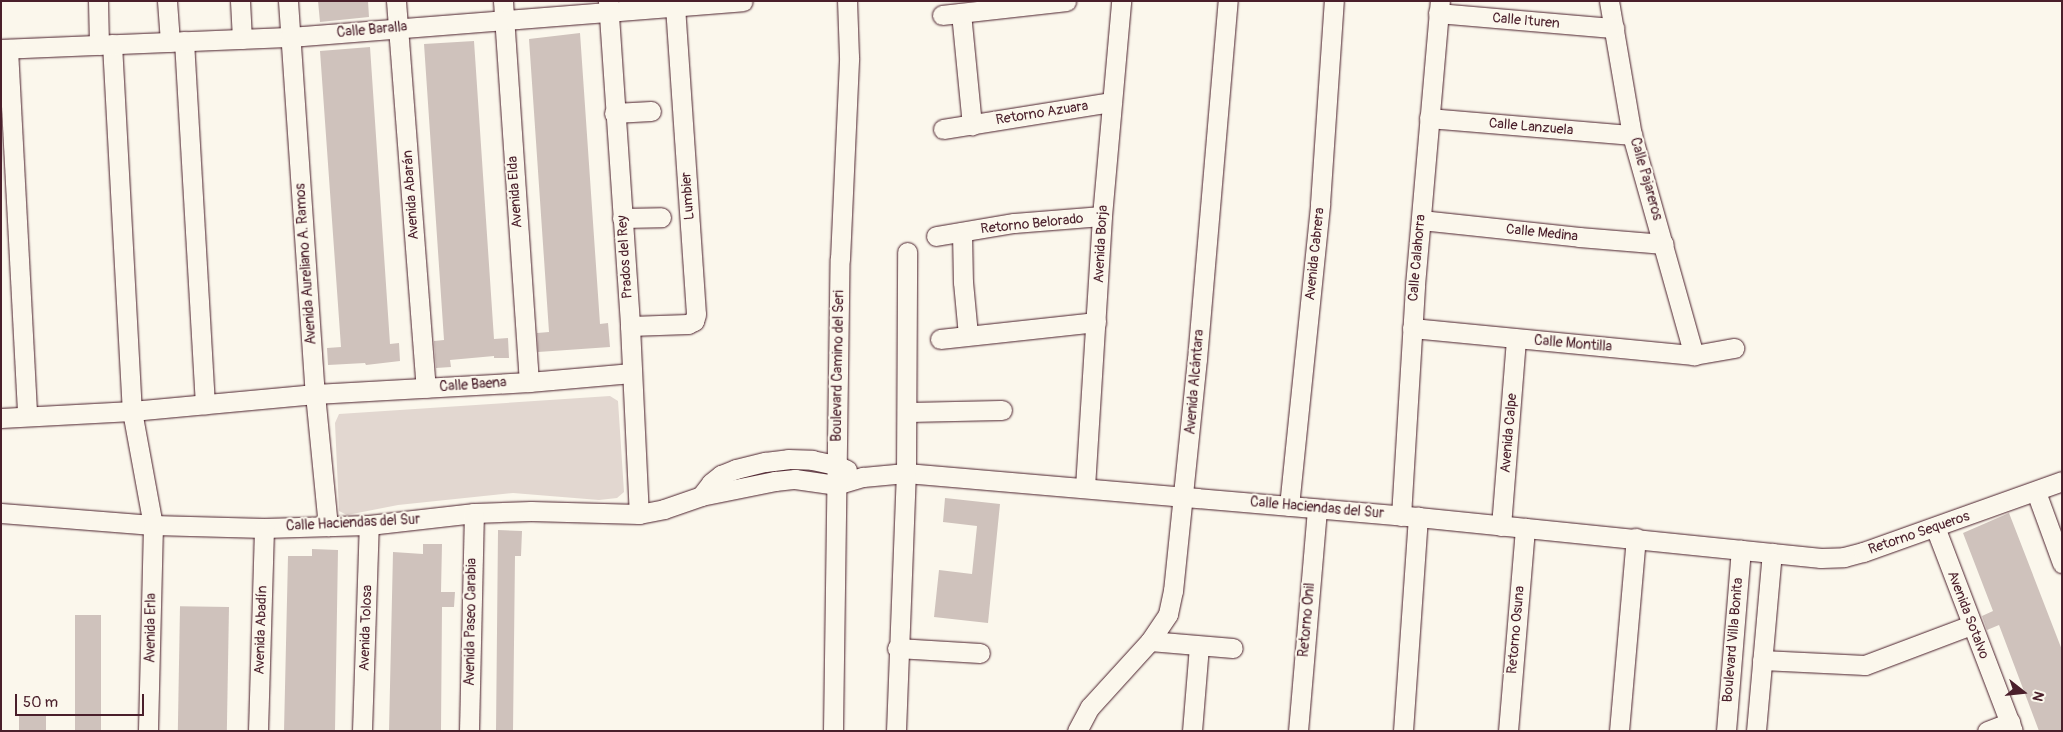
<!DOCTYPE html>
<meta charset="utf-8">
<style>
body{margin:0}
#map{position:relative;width:2063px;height:732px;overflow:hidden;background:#fbf7ec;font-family:Pangolin,sans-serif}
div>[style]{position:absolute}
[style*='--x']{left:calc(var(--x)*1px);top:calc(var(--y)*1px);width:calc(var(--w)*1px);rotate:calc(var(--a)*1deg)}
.green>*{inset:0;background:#e2d7d0}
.building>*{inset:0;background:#cfc2bc;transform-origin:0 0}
.roads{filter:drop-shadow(0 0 1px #4a1f2b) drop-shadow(0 0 1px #4a1f2b)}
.minor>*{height:19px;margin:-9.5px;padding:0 9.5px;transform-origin:9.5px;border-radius:9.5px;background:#fbf7ec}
span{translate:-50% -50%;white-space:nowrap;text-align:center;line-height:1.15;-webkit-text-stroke:4px #fbf7ec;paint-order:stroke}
.street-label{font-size:14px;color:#4a1f2b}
.frame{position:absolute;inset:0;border:2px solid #4a1f2b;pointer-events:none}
.north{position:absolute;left:1998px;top:667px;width:50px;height:50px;-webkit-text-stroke:4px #fbf7ec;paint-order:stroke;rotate:106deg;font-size:14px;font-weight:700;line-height:20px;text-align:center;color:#4a1f2b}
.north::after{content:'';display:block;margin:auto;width:18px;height:22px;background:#4a1f2b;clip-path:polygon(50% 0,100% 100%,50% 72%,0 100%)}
.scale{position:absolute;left:15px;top:694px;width:129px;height:22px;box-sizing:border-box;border:2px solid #4a1f2b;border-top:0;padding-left:6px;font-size:15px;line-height:18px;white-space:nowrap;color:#4a1f2b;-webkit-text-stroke:4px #fbf7ec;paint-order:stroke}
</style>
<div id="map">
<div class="green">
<i style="clip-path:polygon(610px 396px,618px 401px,624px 492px,617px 498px,599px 500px,513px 493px,398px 505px,347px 515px,339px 511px,335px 423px,339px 414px)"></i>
</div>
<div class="building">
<i style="clip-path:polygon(318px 1px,368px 1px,369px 17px,320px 22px)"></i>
<i style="clip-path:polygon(580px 33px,600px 324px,608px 323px,610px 347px,538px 352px,537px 333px,549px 332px,529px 39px)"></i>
<i style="clip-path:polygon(474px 41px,494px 339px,508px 338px,509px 358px,494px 358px,494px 356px,450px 360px,451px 367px,436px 368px,434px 341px,444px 340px,424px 44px)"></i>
<i style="clip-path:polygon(370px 47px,390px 344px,399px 343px,400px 361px,366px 365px,365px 363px,328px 365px,327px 348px,341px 347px,320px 51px)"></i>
<i style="clip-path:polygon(945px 498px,1000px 504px,988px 623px,934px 617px,939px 570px,972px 574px,977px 526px,943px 522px)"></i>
<i style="clip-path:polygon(2009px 513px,2062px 650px,2062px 731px,2039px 731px,1999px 625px,1987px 630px,1982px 616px,1993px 611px,1963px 533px)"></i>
<i style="clip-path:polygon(498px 530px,522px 531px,521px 556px,515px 556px,513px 731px,496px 731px)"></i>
<i style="clip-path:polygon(423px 544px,442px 544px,441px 592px,455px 592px,454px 607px,442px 607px,441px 731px,389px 731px,393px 552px,423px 554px)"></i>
<i style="clip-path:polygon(312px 549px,338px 550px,335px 731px,284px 731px,288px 556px,312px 556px)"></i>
<i style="left:229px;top:607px;width:124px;height:49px;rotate:91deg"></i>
<i style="left:75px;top:615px;width:26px;height:116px"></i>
<i style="left:19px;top:716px;width:27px;height:15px"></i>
</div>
<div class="roads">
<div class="minor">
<i style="--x:98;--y:1;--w:44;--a:88.7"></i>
<i style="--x:167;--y:1;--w:41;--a:85.8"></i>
<i style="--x:240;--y:1;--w:38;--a:87"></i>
<i style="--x:288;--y:1;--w:394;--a:86.1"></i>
<i style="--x:315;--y:394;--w:133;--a:84.4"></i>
<i style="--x:396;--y:1;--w:388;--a:85.6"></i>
<i style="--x:503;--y:1;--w:382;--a:86.1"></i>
<i style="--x:608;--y:1;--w:326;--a:86.1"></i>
<i style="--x:630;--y:326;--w:188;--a:87.3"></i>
<i style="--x:1609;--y:1;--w:136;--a:80.3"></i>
<i style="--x:1632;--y:135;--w:229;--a:74.3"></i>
<i style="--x:961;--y:13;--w:113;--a:84.4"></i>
<i style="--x:1438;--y:13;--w:177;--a:4.9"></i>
<i style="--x:942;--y:15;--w:125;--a:-6.4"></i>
<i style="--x:184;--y:41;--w:364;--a:86.7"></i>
<i style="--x:112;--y:44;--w:368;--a:86.9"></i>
<i style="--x:132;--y:411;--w:116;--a:79.6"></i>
<i style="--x:153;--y:525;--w:206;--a:91.4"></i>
<i style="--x:1;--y:49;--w:289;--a:-2.4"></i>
<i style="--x:290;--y:37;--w:454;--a:-4.5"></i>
<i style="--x:8;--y:49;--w:367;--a:87"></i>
<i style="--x:614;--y:113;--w:37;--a:-3"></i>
<i style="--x:1429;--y:118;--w:204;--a:4.8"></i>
<i style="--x:943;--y:129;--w:171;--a:-9.1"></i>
<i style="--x:622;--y:218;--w:39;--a:-1"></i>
<i style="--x:1421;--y:220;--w:159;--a:6.1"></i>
<i style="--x:1579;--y:237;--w:85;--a:4.7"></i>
<i style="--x:962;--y:232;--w:50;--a:88.9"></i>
<i style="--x:963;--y:282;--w:53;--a:84.6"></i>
<i style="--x:936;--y:236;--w:79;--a:-9.5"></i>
<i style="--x:1014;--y:223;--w:88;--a:-4.5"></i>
<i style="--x:630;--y:326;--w:58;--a:-2"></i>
<i style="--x:688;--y:324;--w:7;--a:-27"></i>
<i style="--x:694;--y:321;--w:7;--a:-74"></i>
<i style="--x:696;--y:314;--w:308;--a:-93.9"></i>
<i style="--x:1412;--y:328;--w:283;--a:5.5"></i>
<i style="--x:1694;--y:355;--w:41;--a:-9.9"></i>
<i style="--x:940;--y:339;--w:157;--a:-6.2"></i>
<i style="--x:907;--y:412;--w:95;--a:-1.2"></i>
<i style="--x:1;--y:418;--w:131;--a:-3.1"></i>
<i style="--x:132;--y:411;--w:184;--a:-5.3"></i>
<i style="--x:315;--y:394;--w:214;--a:-3.2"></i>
<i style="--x:529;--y:382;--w:103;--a:-5"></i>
<i style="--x:1085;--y:487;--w:272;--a:-86.4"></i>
<i style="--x:1102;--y:216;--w:216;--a:-84.9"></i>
<i style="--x:2036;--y:492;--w:76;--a:69.9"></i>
<i style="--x:701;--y:496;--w:16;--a:-52"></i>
<i style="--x:711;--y:483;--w:13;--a:-39"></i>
<i style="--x:721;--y:475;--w:16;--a:-22"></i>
<i style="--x:736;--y:469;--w:30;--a:-14"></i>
<i style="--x:765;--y:462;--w:23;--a:-7"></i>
<i style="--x:788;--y:459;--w:24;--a:2"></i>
<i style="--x:812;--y:460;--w:25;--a:12"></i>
<i style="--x:836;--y:465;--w:12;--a:24"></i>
<i style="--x:1289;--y:506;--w:304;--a:-84.1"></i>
<i style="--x:1320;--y:204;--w:203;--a:-86.1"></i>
<i style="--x:1;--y:513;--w:152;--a:4.5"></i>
<i style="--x:153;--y:525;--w:111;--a:1.5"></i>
<i style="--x:264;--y:528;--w:105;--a:-1.6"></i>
<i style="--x:369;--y:525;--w:106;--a:-6.5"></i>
<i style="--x:474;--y:513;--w:57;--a:-2"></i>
<i style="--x:531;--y:511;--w:108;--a:1.6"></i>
<i style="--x:639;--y:514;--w:25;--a:-11"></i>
<i style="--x:664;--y:509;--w:39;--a:-19"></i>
<i style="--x:701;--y:496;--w:76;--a:-11.5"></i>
<i style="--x:775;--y:481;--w:20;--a:-6"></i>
<i style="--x:795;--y:479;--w:41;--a:8.3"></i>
<i style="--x:836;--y:485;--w:28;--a:-17"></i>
<i style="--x:863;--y:477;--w:43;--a:-5.3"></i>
<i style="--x:906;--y:473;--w:514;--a:4.91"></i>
<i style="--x:1418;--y:517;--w:405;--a:5.8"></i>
<i style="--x:1821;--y:558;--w:23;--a:-2"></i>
<i style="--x:1844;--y:557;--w:20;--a:-15"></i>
<i style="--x:1863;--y:552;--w:211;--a:-19.6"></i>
<i style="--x:1401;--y:516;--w:231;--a:-86.5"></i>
<i style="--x:1415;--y:285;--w:285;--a:-85"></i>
<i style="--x:1501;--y:526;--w:188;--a:-85.4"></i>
<i style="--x:1935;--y:527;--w:218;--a:69.1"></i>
<i style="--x:1150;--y:641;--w:83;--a:4.8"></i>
<i style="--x:897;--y:648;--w:83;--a:3.4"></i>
<i style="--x:1762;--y:660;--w:103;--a:2.8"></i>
<i style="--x:1865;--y:665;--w:113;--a:-20.7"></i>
<i style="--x:258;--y:731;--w:203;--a:-88.3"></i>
<i style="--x:362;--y:731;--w:206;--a:-88.1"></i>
<i style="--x:469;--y:731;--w:218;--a:-88.7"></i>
<i style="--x:833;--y:731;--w:472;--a:-89.2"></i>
<i style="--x:840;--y:259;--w:202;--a:-87.4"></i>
<i style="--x:849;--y:57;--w:56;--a:-92"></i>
<i style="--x:896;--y:731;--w:258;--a:-87.8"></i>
<i style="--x:906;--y:473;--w:221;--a:-89.7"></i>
<i style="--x:1077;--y:731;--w:27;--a:-62"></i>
<i style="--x:1090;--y:707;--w:89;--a:-47.7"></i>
<i style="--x:1150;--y:641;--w:32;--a:-56"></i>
<i style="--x:1168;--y:614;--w:24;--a:-78"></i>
<i style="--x:1173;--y:591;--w:233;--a:-84.1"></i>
<i style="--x:1197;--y:359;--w:359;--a:-85.1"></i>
<i style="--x:1192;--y:731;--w:85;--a:-85.3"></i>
<i style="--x:1298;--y:731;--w:223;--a:-85.1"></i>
<i style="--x:1403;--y:731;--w:215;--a:-86"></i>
<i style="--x:1508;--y:731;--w:204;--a:-85.2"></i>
<i style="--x:1619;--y:731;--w:194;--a:-85"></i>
<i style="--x:1726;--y:731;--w:182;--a:-85.3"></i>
<i style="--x:1756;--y:731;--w:179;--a:-84.9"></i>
<i style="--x:1987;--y:731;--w:25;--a:-21"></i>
</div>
</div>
<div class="street-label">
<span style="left:1526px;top:21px;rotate:5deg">Calle Ituren</span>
<span style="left:372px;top:30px;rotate:-5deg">Calle Baralla</span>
<span style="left:1042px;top:113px;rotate:-9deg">Retorno Azuara</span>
<span style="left:1531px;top:127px;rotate:5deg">Calle Lanzuela</span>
<span style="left:1646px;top:179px;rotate:74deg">Calle Pajareros</span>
<span style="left:515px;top:192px;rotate:-94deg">Avenida Elda</span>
<span style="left:411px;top:195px;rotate:-94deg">Avenida Abarán</span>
<span style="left:688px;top:196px;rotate:-94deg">Lumbier</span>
<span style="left:1032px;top:224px;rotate:-6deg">Retorno Belorado</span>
<span style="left:1542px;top:233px;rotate:6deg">Calle Medina</span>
<span style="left:1101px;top:244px;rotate:-87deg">Avenida Borja</span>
<span style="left:1315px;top:254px;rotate:-84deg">Avenida Cabrera</span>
<span style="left:625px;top:257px;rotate:-94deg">Prados del Rey</span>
<span style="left:1417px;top:258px;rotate:-85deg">Calle Calahorra</span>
<span style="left:306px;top:264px;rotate:-94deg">Avenida Aureliano A. Ramos</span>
<span style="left:1573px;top:344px;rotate:5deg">Calle Montilla</span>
<span style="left:838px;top:366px;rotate:-89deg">Boulevard Camino del Seri</span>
<span style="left:1195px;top:382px;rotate:-85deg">Avenida Alcántara</span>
<span style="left:473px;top:385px;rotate:-4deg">Calle Baena</span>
<span style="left:1509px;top:433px;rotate:-85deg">Avenida Calpe</span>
<span style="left:1317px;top:508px;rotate:5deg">Calle Haciendas del Sur</span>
<span style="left:353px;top:523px;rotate:-3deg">Calle Haciendas del Sur</span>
<span style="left:1919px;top:533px;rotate:-19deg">Retorno Sequeros</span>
<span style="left:1968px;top:615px;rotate:69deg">Avenida Sotalvo</span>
<span style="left:1307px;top:620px;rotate:-85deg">Retorno Onil</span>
<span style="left:471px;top:622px;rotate:-89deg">Avenida Paseo Carabia</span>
<span style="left:151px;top:628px;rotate:-89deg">Avenida Erla</span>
<span style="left:366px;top:628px;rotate:-88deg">Avenida Tolosa</span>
<span style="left:261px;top:630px;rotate:-88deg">Avenida Abadín</span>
<span style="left:1516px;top:630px;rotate:-85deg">Retorno Osuna</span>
<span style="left:1733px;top:640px;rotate:-85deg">Boulevard Villa Bonita</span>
</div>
<div class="frame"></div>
<div class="north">N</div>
<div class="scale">50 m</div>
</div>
